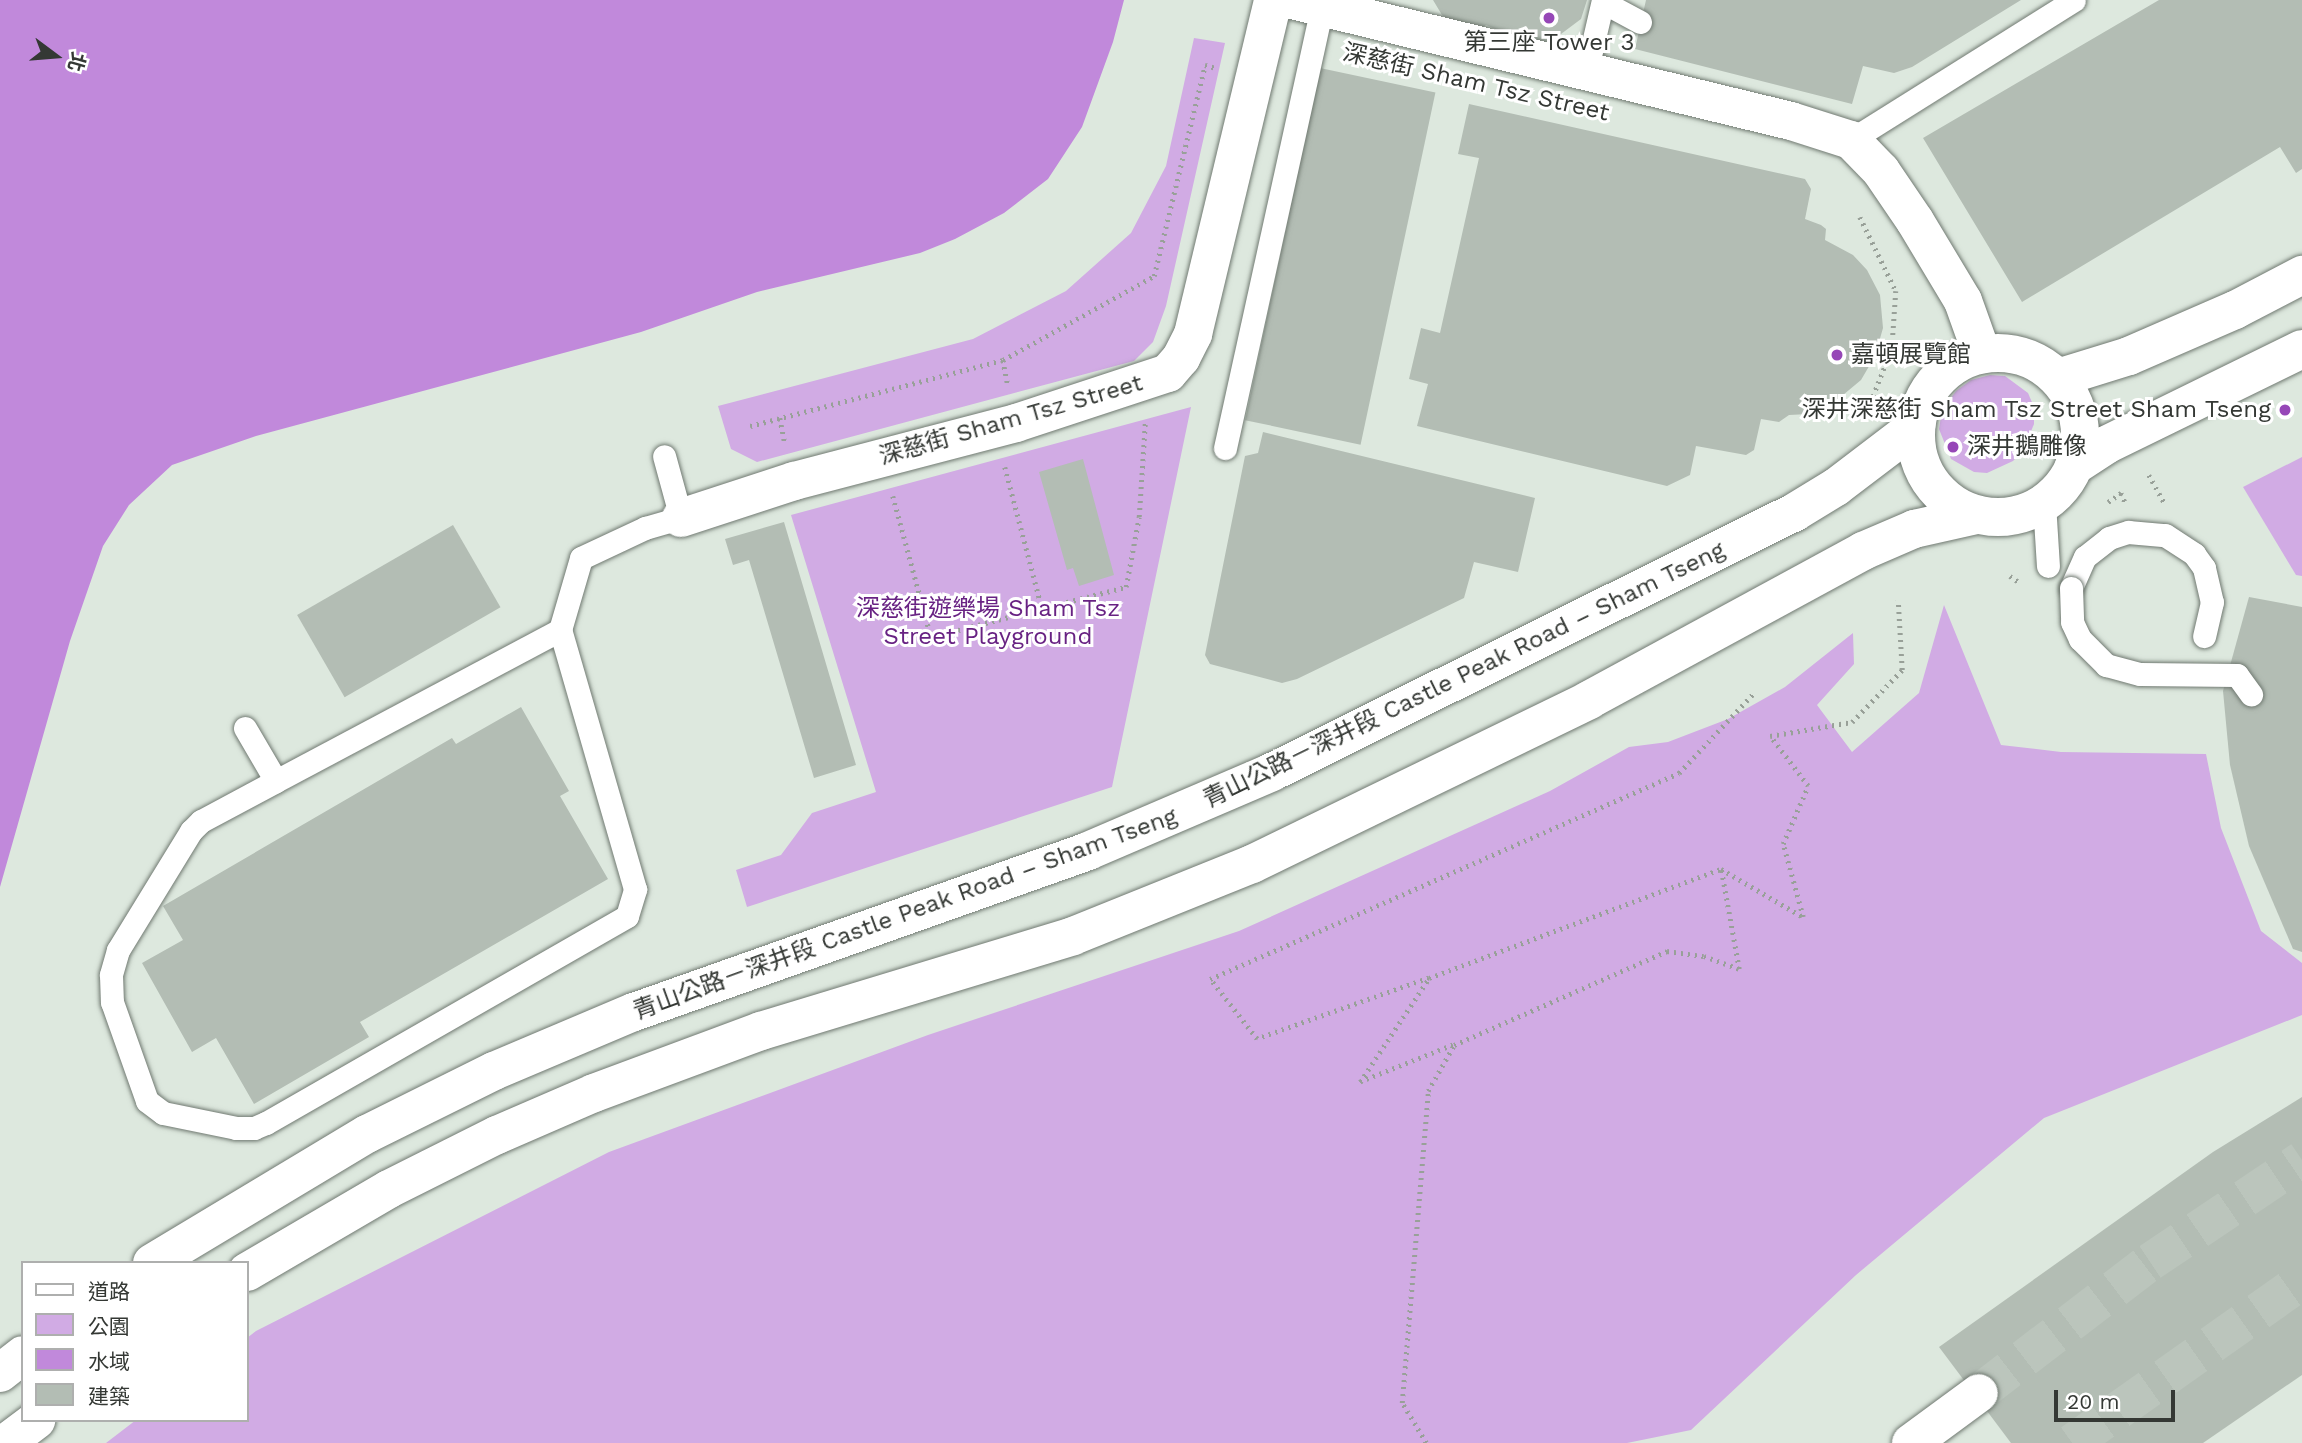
<!DOCTYPE html>
<meta charset="utf-8">
<style>
body{margin:0}
#map{position:relative;width:2302px;height:1443px;overflow:hidden;background:#dde8de;font-family:"Work Sans","Noto Sans TC",sans-serif}
div>[style]{position:absolute}
[style*='--x']{left:calc(var(--x)*1px);top:calc(var(--y)*1px);width:calc(var(--w)*1px);rotate:calc(var(--a)*1deg)}
.green>*{inset:0;background:#d1abe4}
.water>*{inset:0;background:#c189db}
.building>*{inset:0;background:#b3bdb4;transform-origin:0 0}
.motorway-tunnel>*{height:38px;margin-top:-19px;transform-origin:0;background:repeating-linear-gradient(90deg,#bbc5bc 0 38px,transparent 0 57px)}
.path>*{height:4.5px;margin-top:-2.25px;transform-origin:0;background:repeating-linear-gradient(90deg,#98a098 0 2px,transparent 0 7px)}
.roads{filter:drop-shadow(0 0 2px #707971) drop-shadow(0 0 2px #707971)}
.service>*{height:23px;margin:-11.5px;padding:0 11.5px;transform-origin:11.5px;border-radius:11.5px;background:#fff}
.minor>*{height:38px;margin:-19px;padding:0 19px;transform-origin:19px;border-radius:19px;background:#fff}
.primary>*{height:38px;margin:-19px;padding:0 19px;transform-origin:19px;border-radius:19px;background:#fff}
.primary>.ring{margin:-19px;padding:0;box-sizing:content-box;background:none;border:38px solid #fff;border-radius:50%}
.motorway>*{height:38px;margin:-19px;padding:0 19px;transform-origin:19px;border-radius:19px;background:#fff}
.bridges{filter:drop-shadow(0 0 2px #707971) drop-shadow(0 0 2px #707971)}
.service-bridge>*{height:23px;margin:-11.5px;padding:0 11.5px;transform-origin:11.5px;border-radius:11.5px;background:#fff}
.dots>*{width:19px;height:19px;translate:-50% -50%;box-sizing:border-box;border:4px solid #fff;border-radius:50%}
span{translate:-50% -50%;white-space:nowrap;text-align:center;line-height:1.15;-webkit-text-stroke:6px #fff;paint-order:stroke}
.poi-label{font-size:24px;color:#343834}
.left{translate:0 -50%;text-align:left}
.right{translate:-100% -50%;text-align:right}
.street-label{font-size:24px;color:#343834}
.park-label{font-size:24px;color:#682283}
.legend{position:absolute;left:21px;top:1261px;width:228px;height:161px;box-sizing:border-box;background:#fff;border:2px solid #aeafae;margin:0;padding:9px 12px;list-style:none;font-size:21px;color:#343834}
.legend li{display:flex;align-items:center;gap:14px;height:35px}
.legend b{width:35px;border:2px solid #aeafae}
.north{position:absolute;left:21px;top:21px;width:70px;height:70px;-webkit-text-stroke:5px #fff;paint-order:stroke;rotate:106deg;font-size:19px;font-weight:700;line-height:28px;text-align:center;color:#343834}
.north::after{content:'';display:block;margin:auto;width:24px;height:32px;background:#343834;clip-path:polygon(50% 0,100% 100%,50% 72%,0 100%)}
.scale{position:absolute;left:2054px;top:1390px;width:121px;height:32px;box-sizing:border-box;border:4px solid #343834;border-top:0;padding-left:9px;font-size:21px;line-height:24px;white-space:nowrap;color:#343834;-webkit-text-stroke:5px #fff;paint-order:stroke}
</style>
<div id="map">
<div class="green">
<i style="clip-path:polygon(1194px 38px,1225px 43px,1166px 306px,1153px 342px,1134px 361px,757px 462px,731px 449px,718px 406px,973px 339px,1066px 291px,1131px 233px,1166px 166px)"></i>
<i style="clip-path:polygon(1990px 375px,2005px 376px,2028px 393px,2034px 407px,2034px 424px,2023px 451px,2013px 461px,1987px 473px,1974px 472px,1951px 459px,1939px 429px,1942px 410px,1956px 391px,1971px 380px)"></i>
<i style="clip-path:polygon(1191px 407px,1112px 787px,747px 907px,736px 870px,781px 855px,812px 813px,876px 792px,791px 515px)"></i>
<i style="clip-path:polygon(2302px 457px,2302px 576px,2296px 575px,2243px 487px)"></i>
<i style="clip-path:polygon(1944px 605px,2001px 745px,2061px 752px,2206px 754px,2221px 828px,2261px 931px,2302px 963px,2302px 1015px,2044px 1118px,1856px 1275px,1691px 1430px,1627px 1443px,106px 1443px,136px 1420px,247px 1420px,247px 1338px,256px 1331px,609px 1152px,928px 1035px,1239px 931px,1550px 791px,1629px 747px,1668px 742px,1728px 719px,1785px 687px,1853px 633px,1854px 664px,1817px 705px,1852px 752px,1919px 693px)"></i>
</div>
<div class="water">
<i style="clip-path:polygon(0 0,1124px 0,1113px 42px,1082px 127px,1048px 179px,1004px 213px,955px 239px,920px 253px,757px 292px,641px 332px,256px 436px,172px 465px,129px 505px,103px 546px,70px 641px,0 887px)"></i>
</div>
<div class="building">
<i style="clip-path:polygon(1433px 0,1587px 0,1581px 19px,1541px 49px,1486px 25px,1472px 37px,1442px 15px)"></i>
<i style="clip-path:polygon(1646px 0,2021px 0,1912px 67px,1894px 73px,1863px 66px,1852px 104px,1635px 49px)"></i>
<i style="clip-path:polygon(2159px 0,2302px 0,2302px 169px,2296px 173px,2280px 147px,2022px 302px,1923px 138px)"></i>
<i style="left:1320px;top:68px;width:118px;height:360px;rotate:12deg"></i>
<i style="clip-path:polygon(1469px 104px,1805px 179px,1811px 189px,1805px 219px,1821px 225px,1826px 229px,1825px 240px,1853px 255px,1867px 270px,1880px 295px,1883px 328px,1875px 356px,1861px 380px,1837px 400px,1809px 414px,1789px 415px,1779px 422px,1761px 419px,1754px 450px,1746px 455px,1696px 446px,1690px 475px,1667px 486px,1417px 426px,1428px 384px,1409px 379px,1421px 328px,1440px 333px,1479px 158px,1458px 154px)"></i>
<i style="clip-path:polygon(1263px 432px,1535px 498px,1518px 572px,1474px 562px,1464px 598px,1297px 679px,1282px 683px,1210px 664px,1205px 655px,1245px 456px,1258px 453px)"></i>
<i style="clip-path:polygon(1083px 459px,1114px 575px,1079px 586px,1073px 568px,1067px 570px,1039px 472px)"></i>
<i style="clip-path:polygon(784px 522px,856px 765px,814px 778px,749px 560px,733px 565px,725px 539px)"></i>
<i style="left:453px;top:525px;width:95px;height:180px;rotate:60deg"></i>
<i style="clip-path:polygon(2249px 597px,2302px 607px,2302px 952px,2293px 949px,2249px 846px,2230px 765px,2223px 691px)"></i>
<i style="clip-path:polygon(521px 707px,569px 791px,560px 796px,608px 879px,360px 1022px,369px 1037px,254px 1104px,216px 1038px,192px 1052px,142px 963px,183px 940px,163px 906px,452px 738px,456px 744px)"></i>
<i style="clip-path:polygon(2302px 1097px,2302px 1375px,2203px 1443px,2011px 1443px,1939px 1347px,2213px 1152px)"></i>
</div>
<div class="motorway-tunnel">
<i style="--x:1979;--y:1393;--w:215;--a:-37.5"></i>
<i style="--x:2150;--y:1262;--w:183;--a:-33.9"></i>
<i style="--x:2072;--y:1443;--w:281;--a:-35.2"></i>
</div>
<div class="path">
<i style="--x:1860;--y:217;--w:82;--a:64.1"></i>
<i style="--x:1896;--y:291;--w:58;--a:93.9"></i>
<i style="--x:1892;--y:349;--w:68;--a:111.6"></i>
<i style="--x:1003;--y:360;--w:26;--a:79"></i>
<i style="--x:780;--y:418;--w:26;--a:79"></i>
<i style="--x:750;--y:426;--w:261;--a:-14.6"></i>
<i style="--x:1003;--y:360;--w:173;--a:-29.1"></i>
<i style="--x:1154;--y:276;--w:217;--a:-76.4"></i>
<i style="--x:1205;--y:65;--w:11;--a:15"></i>
<i style="--x:1005;--y:467;--w:146;--a:75.3"></i>
<i style="--x:2149;--y:475;--w:31;--a:61"></i>
<i style="--x:893;--y:496;--w:146;--a:74.9"></i>
<i style="--x:931;--y:637;--w:201;--a:-14.4"></i>
<i style="--x:1126;--y:587;--w:71;--a:-79.5"></i>
<i style="--x:1139;--y:517;--w:94;--a:-86.3"></i>
<i style="--x:2108;--y:502;--w:16;--a:-35"></i>
<i style="--x:2121;--y:493;--w:10;--a:66"></i>
<i style="--x:2010;--y:576;--w:11;--a:34"></i>
<i style="--x:1429;--y:978;--w:312;--a:-20.5"></i>
<i style="--x:1453;--y:1045;--w:100;--a:158.3"></i>
<i style="--x:1360;--y:1082;--w:125;--a:-56.4"></i>
<i style="--x:1429;--y:978;--w:182;--a:160.5"></i>
<i style="--x:1257;--y:1039;--w:76;--a:-128.1"></i>
<i style="--x:1210;--y:979;--w:512;--a:-23.71"></i>
<i style="--x:1679;--y:773;--w:108;--a:-46.9"></i>
<i style="--x:1426;--y:1443;--w:47;--a:-121"></i>
<i style="--x:1402;--y:1403;--w:313;--a:-85.2"></i>
<i style="--x:1428;--y:1091;--w:53;--a:-60.5"></i>
<i style="--x:1454;--y:1045;--w:233;--a:-23.8"></i>
<i style="--x:1667;--y:951;--w:37;--a:8"></i>
<i style="--x:1704;--y:956;--w:37;--a:20"></i>
<i style="--x:1739;--y:969;--w:102;--a:-100.2"></i>
<i style="--x:1721;--y:869;--w:95;--a:30.3"></i>
<i style="--x:1803;--y:917;--w:76;--a:-105.3"></i>
<i style="--x:1783;--y:844;--w:63;--a:-66.7"></i>
<i style="--x:1808;--y:786;--w:63;--a:-127.2"></i>
<i style="--x:1770;--y:736;--w:83;--a:-9.7"></i>
<i style="--x:1852;--y:722;--w:72;--a:-46.1"></i>
<i style="--x:1902;--y:670;--w:70;--a:-93.3"></i>
</div>
<div class="roads">
<div class="service">
<i style="--x:1603;--y:2;--w:42;--a:28.4"></i>
<i style="--x:1586;--y:73;--w:75;--a:-76.9"></i>
<i style="--x:1851;--y:140;--w:263;--a:-32.1"></i>
<i style="--x:1225;--y:448;--w:452;--a:-77.6"></i>
<i style="--x:2044;--y:503;--w:63;--a:86.4"></i>
<i style="--x:2071;--y:588;--w:34;--a:-66"></i>
<i style="--x:2085;--y:557;--w:31;--a:-38"></i>
<i style="--x:2109;--y:538;--w:20;--a:-18"></i>
<i style="--x:2128;--y:532;--w:37;--a:5"></i>
<i style="--x:2165;--y:535;--w:35;--a:33"></i>
<i style="--x:2194;--y:554;--w:17;--a:54"></i>
<i style="--x:2204;--y:568;--w:35;--a:77"></i>
<i style="--x:2212;--y:602;--w:35;--a:103"></i>
<i style="--x:245;--y:728;--w:61;--a:59.7"></i>
<i style="--x:276;--y:781;--w:85;--a:151.9"></i>
<i style="--x:201;--y:821;--w:14;--a:135"></i>
<i style="--x:191;--y:831;--w:140;--a:121.5"></i>
<i style="--x:118;--y:950;--w:26;--a:106"></i>
<i style="--x:111;--y:975;--w:27;--a:88"></i>
<i style="--x:112;--y:1002;--w:105;--a:70.5"></i>
<i style="--x:147;--y:1101;--w:20;--a:37"></i>
<i style="--x:163;--y:1113;--w:75;--a:11.6"></i>
<i style="--x:236;--y:1128;--w:18;--a:0"></i>
<i style="--x:254;--y:1128;--w:13;--a:-23"></i>
<i style="--x:266;--y:1123;--w:416;--a:-29.8"></i>
<i style="--x:627;--y:916;--w:28;--a:-73"></i>
<i style="--x:635;--y:889;--w:270;--a:-106.1"></i>
<i style="--x:276;--y:781;--w:322;--a:-28"></i>
<i style="--x:560;--y:630;--w:75;--a:-73.7"></i>
<i style="--x:581;--y:558;--w:71;--a:-25.1"></i>
<i style="--x:645;--y:528;--w:37;--a:-16"></i>
<i style="--x:681;--y:518;--w:64;--a:-105.3"></i>
</div>
<div class="minor">
<i style="--x:1292;--y:0;--w:513;--a:13.63"></i>
<i style="--x:1791;--y:121;--w:63;--a:17.6"></i>
<i style="--x:1851;--y:140;--w:43;--a:45.9"></i>
<i style="--x:1881;--y:171;--w:60;--a:55.8"></i>
<i style="--x:1915;--y:221;--w:93;--a:59"></i>
<i style="--x:1963;--y:301;--w:56;--a:70.3"></i>
<i style="--x:681;--y:518;--w:119;--a:-18.1"></i>
<i style="--x:794;--y:481;--w:229;--a:-14.6"></i>
<i style="--x:1016;--y:423;--w:160;--a:-18.2"></i>
<i style="--x:1168;--y:373;--w:20;--a:-49"></i>
<i style="--x:1181;--y:358;--w:27;--a:-63"></i>
<i style="--x:1193;--y:334;--w:343;--a:-76.5"></i>
</div>
<div class="primary">
<i class="ring" style="left:1916px;top:353px;width:126px;height:126px"></i>
<i style="--x:2058;--y:378;--w:74;--a:-17.2"></i>
<i style="--x:2129;--y:356;--w:116;--a:-23.5"></i>
<i style="--x:2235;--y:310;--w:76;--a:-27.6"></i>
<i style="--x:2074;--y:466;--w:38;--a:-33"></i>
<i style="--x:2106;--y:445;--w:218;--a:-26.1"></i>
<i style="--x:152;--y:1263;--w:251;--a:-31"></i>
<i style="--x:367;--y:1134;--w:142;--a:-26.4"></i>
<i style="--x:494;--y:1071;--w:152;--a:-22.9"></i>
<i style="--x:634;--y:1012;--w:482;--a:-19.5"></i>
<i style="--x:1088;--y:851;--w:200;--a:-23.2"></i>
<i style="--x:1272;--y:772;--w:584;--a:-26.43"></i>
<i style="--x:1795;--y:512;--w:48;--a:-31.4"></i>
<i style="--x:1836;--y:487;--w:101;--a:-37.3"></i>
<i style="--x:247;--y:1272;--w:164;--a:-30.3"></i>
<i style="--x:389;--y:1189;--w:121;--a:-26.6"></i>
<i style="--x:497;--y:1135;--w:106;--a:-23.4"></i>
<i style="--x:594;--y:1093;--w:178;--a:-20.4"></i>
<i style="--x:761;--y:1031;--w:326;--a:-16.9"></i>
<i style="--x:1073;--y:936;--w:193;--a:-21.9"></i>
<i style="--x:1252;--y:864;--w:375;--a:-25.9"></i>
<i style="--x:1589;--y:700;--w:312;--a:-28.5"></i>
<i style="--x:1863;--y:551;--w:56;--a:-23.3"></i>
<i style="--x:1914;--y:529;--w:64;--a:-12.7"></i>
<i style="--x:0;--y:1373;--w:29;--a:-38"></i>
<i style="--x:6;--y:1443;--w:38;--a:-37"></i>
</div>
<div class="motorway">
<i style="--x:1911;--y:1443;--w:84;--a:-36.3"></i>
</div>
</div>
<div class="bridges">
<div class="service-bridge">
<i style="--x:2071;--y:588;--w:34;--a:88"></i>
<i style="--x:2072;--y:622;--w:19;--a:65"></i>
<i style="--x:2080;--y:639;--w:37;--a:45"></i>
<i style="--x:2106;--y:665;--w:35;--a:15"></i>
<i style="--x:2140;--y:674;--w:97;--a:0.6"></i>
<i style="--x:2237;--y:675;--w:24;--a:54"></i>
</div>
</div>
<div class="dots">
<i style="left:1549px;top:18px;background:#9647b7"></i>
<i style="left:1837px;top:355px;background:#9647b7"></i>
<i style="left:2285px;top:410px;background:#9647b7"></i>
<i style="left:1953px;top:447px;background:#9647b7"></i>
</div>
<div class="poi-label">
<span style="left:1549px;top:43px">第三座 Tower 3</span>
<span class="left" style="left:1851px;top:355px">嘉頓展覽館</span>
<span class="right" style="left:2271px;top:410px">深井深慈街 Sham Tsz Street Sham Tseng</span>
<span class="left" style="left:1967px;top:447px">深井鵝雕像</span>
</div>
<div class="street-label">
<span style="left:1476px;top:83px;rotate:13deg">深慈街 Sham Tsz Street</span>
<span style="left:1011px;top:420px;rotate:-16deg">深慈街 Sham Tsz Street</span>
<span style="left:1464px;top:675px;rotate:-26deg">青山公路－深井段 Castle Peak Road – Sham Tseng</span>
<span style="left:905px;top:914px;rotate:-20deg">青山公路－深井段 Castle Peak Road – Sham Tseng</span>
</div>
<div class="park-label">
<span style="left:988px;top:623px">深慈街遊樂場 Sham Tsz<br>Street Playground</span>
</div>
<ul class="legend">
<li><b style="height:9px;background:#fff"></b>道路</li>
<li><b style="height:19px;background:#d1abe4"></b>公園</li>
<li><b style="height:19px;background:#c189db"></b>水域</li>
<li><b style="height:19px;background:#b3bdb4"></b>建築</li>
</ul>
<div class="north">北</div>
<div class="scale">20 m</div>
</div>
